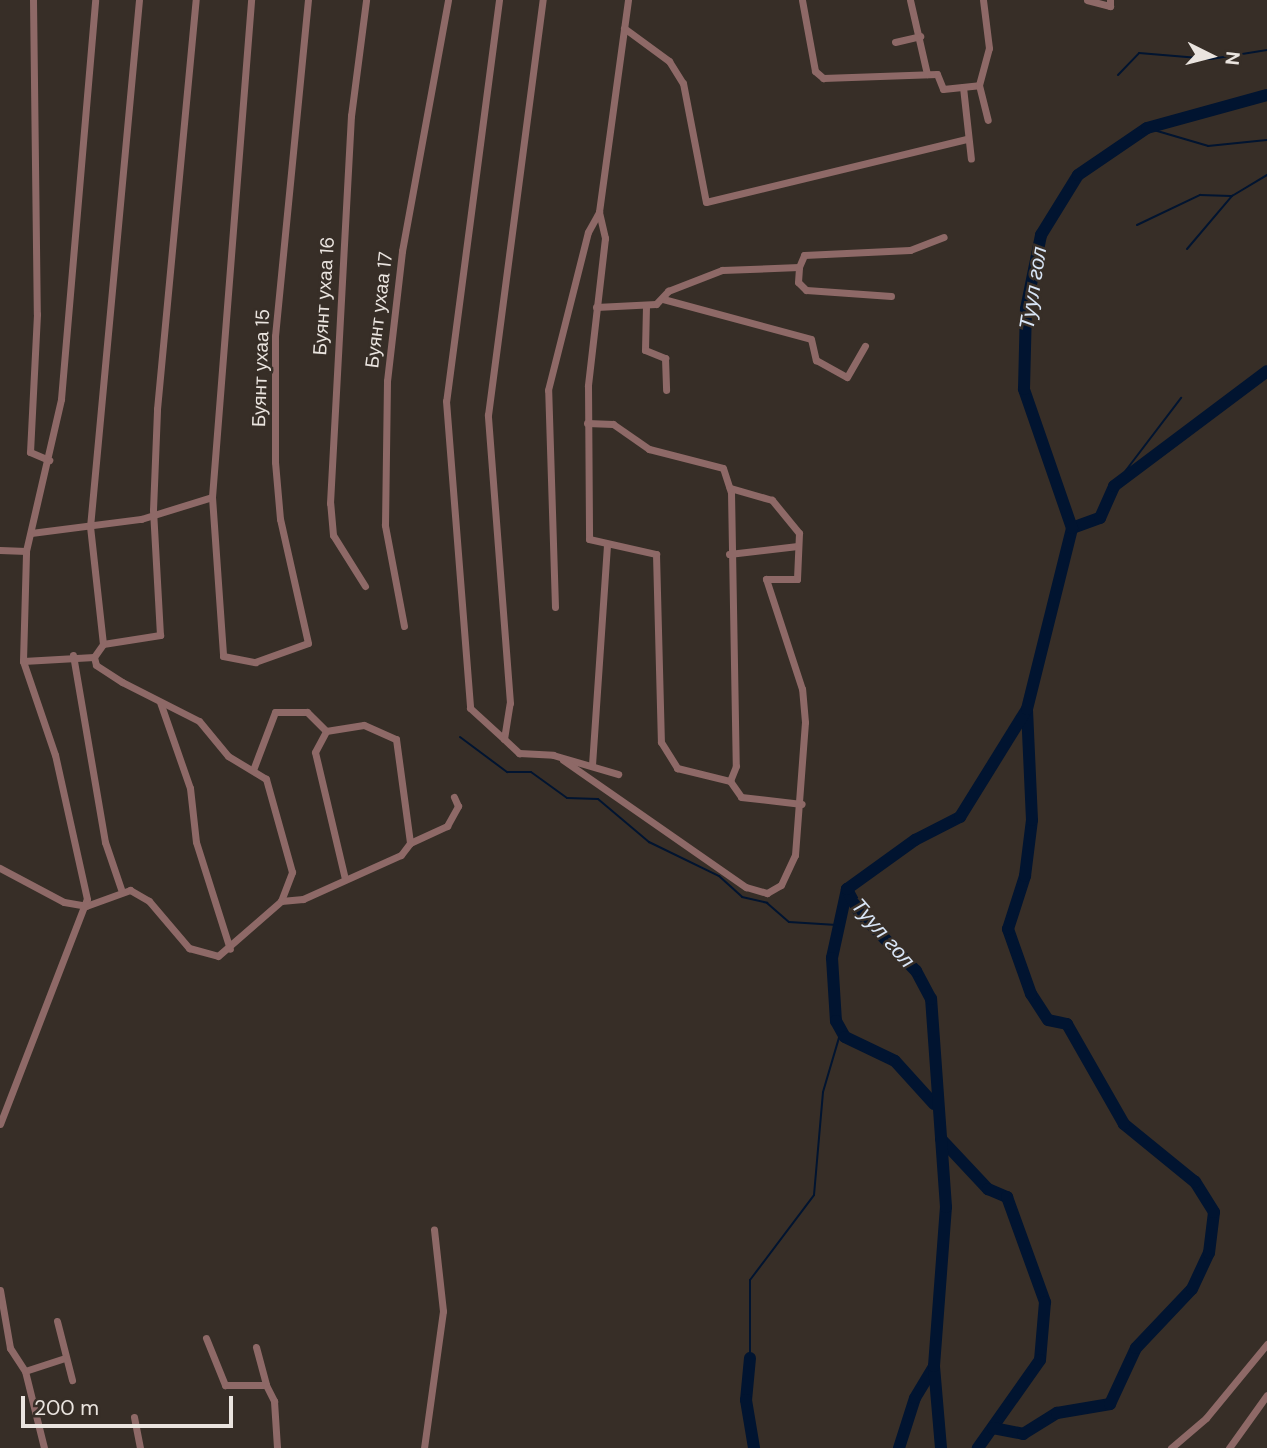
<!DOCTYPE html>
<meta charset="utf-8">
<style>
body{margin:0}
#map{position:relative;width:1267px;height:1448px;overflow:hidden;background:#372e27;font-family:"DM Sans",sans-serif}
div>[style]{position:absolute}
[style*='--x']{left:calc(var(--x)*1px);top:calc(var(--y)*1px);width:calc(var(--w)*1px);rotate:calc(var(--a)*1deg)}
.stream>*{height:2px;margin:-1px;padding:0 1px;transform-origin:1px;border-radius:1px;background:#011430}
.river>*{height:12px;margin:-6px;padding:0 6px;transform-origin:6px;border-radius:6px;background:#011430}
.minor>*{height:7px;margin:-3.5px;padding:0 3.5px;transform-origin:3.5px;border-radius:3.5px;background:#8e6967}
span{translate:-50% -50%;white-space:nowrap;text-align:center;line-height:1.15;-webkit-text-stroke:5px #372e27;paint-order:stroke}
.street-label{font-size:19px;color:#eae4df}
.water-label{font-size:21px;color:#d8e5f6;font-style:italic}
.north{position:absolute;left:1176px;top:21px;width:70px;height:70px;-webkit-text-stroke:5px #372e27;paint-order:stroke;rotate:96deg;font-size:19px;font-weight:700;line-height:28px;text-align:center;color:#eae4df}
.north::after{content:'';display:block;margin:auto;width:24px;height:32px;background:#eae4df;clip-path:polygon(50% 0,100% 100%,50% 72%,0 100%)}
.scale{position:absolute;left:21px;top:1396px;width:212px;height:32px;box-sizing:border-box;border:4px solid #eae4df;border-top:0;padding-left:9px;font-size:21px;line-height:24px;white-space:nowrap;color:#eae4df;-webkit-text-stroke:5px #372e27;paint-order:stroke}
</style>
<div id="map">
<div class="stream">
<i style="--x:1118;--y:75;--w:30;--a:-46"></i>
<i style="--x:1139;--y:53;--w:72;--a:4.8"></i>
<i style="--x:1211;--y:59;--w:57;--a:-9.1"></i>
<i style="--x:1147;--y:128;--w:64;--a:16.4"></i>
<i style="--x:1208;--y:146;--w:59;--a:-5.8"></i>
<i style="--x:1137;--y:225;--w:70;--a:-25.5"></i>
<i style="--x:1200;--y:195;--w:31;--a:2"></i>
<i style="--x:1187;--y:249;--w:70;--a:-49.7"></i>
<i style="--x:1232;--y:196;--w:41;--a:-31"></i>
<i style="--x:1114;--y:486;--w:111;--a:-52.7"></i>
<i style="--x:460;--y:737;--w:59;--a:36.7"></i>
<i style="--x:507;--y:772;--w:24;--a:0"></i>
<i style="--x:531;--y:772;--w:44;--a:35.8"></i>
<i style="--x:567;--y:798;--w:31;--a:2"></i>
<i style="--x:598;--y:799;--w:67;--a:40.1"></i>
<i style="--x:649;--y:842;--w:78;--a:25.9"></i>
<i style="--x:719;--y:876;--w:31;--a:42"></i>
<i style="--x:742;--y:897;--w:26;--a:13"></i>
<i style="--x:767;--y:903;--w:29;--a:41"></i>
<i style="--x:789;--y:922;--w:48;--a:3.6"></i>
<i style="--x:750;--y:1358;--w:78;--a:-90"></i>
<i style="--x:750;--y:1280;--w:106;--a:-53"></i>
<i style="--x:814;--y:1195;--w:103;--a:-85"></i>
<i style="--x:823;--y:1092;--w:64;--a:-73.6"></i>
</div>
<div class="river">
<i style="--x:1072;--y:528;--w:30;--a:-20"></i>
<i style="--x:1100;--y:518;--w:35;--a:-66"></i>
<i style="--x:1114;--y:486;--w:191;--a:-36.9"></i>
<i style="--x:847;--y:889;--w:71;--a:102.3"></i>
<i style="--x:832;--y:958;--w:63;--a:86.4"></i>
<i style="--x:836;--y:1021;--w:18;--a:61"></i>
<i style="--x:845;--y:1037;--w:55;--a:25.6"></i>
<i style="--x:895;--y:1061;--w:58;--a:47.8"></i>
<i style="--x:941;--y:1139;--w:69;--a:46.8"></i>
<i style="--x:988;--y:1189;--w:21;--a:23"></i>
<i style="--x:1007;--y:1197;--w:112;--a:70.1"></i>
<i style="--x:1045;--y:1302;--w:58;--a:94.9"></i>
<i style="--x:1040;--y:1360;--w:108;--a:125.2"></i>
<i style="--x:750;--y:1358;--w:42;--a:95.4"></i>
<i style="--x:746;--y:1400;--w:49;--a:80.5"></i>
<i style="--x:993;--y:1428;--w:31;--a:11"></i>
<i style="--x:1023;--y:1434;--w:40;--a:-32"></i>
<i style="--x:1057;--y:1413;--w:54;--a:-9.6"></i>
<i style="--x:1110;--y:1404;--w:62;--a:-65.1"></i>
<i style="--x:1136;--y:1348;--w:81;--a:-46.5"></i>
<i style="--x:1192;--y:1289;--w:40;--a:-65"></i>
<i style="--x:1209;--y:1253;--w:41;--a:-83"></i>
<i style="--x:1214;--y:1212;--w:36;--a:-122"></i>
<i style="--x:1195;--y:1182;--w:92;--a:-140.8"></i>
<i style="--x:1124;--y:1124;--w:115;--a:-119.7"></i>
<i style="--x:1067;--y:1024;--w:19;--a:-168"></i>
<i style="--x:1048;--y:1020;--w:31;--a:-123"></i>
<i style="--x:1031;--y:994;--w:69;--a:-109.5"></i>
<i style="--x:1008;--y:929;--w:56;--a:-72.2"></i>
<i style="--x:1025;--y:876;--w:56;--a:-82.9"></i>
<i style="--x:1032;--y:820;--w:109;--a:-92.6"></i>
<i style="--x:899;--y:1448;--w:52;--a:-72.3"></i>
<i style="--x:915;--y:1398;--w:37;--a:-59"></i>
<i style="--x:941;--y:1448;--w:82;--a:-94.9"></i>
<i style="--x:934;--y:1366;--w:159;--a:-85.7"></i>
<i style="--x:946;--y:1207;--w:209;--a:-94.1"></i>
<i style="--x:931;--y:999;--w:32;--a:-118"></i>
<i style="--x:916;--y:971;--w:82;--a:-134"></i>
<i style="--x:859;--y:912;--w:26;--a:-118"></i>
<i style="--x:847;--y:889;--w:84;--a:-35.8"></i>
<i style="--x:915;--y:840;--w:51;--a:-27.1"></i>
<i style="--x:960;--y:817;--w:127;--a:-58.2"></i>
<i style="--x:1027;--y:709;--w:187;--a:-76"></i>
<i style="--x:1072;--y:528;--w:147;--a:-109.1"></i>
<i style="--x:1024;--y:389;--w:80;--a:-88.6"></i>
<i style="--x:1026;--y:309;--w:76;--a:-78.5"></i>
<i style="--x:1041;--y:235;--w:70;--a:-58.3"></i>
<i style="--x:1078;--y:175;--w:83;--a:-34.3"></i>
<i style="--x:1147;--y:128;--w:124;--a:-15.4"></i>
</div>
<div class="minor">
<i style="--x:33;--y:0;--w:314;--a:89.3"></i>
<i style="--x:37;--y:314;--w:138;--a:92.9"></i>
<i style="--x:30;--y:452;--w:21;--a:23"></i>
<i style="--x:499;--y:0;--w:404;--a:97.5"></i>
<i style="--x:446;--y:401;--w:308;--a:85.5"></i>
<i style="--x:470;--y:708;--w:46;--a:42.4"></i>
<i style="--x:504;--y:739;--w:36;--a:-81"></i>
<i style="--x:510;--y:703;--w:289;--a:-94.4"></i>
<i style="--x:488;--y:415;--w:419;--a:-82.5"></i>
<i style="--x:628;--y:0;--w:214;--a:97.8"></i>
<i style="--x:599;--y:212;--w:27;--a:77"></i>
<i style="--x:605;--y:238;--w:149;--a:96.6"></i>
<i style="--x:588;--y:386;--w:153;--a:89.6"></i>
<i style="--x:589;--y:539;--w:69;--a:12.6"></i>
<i style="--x:656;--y:554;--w:188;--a:88.5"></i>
<i style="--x:661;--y:742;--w:31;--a:58"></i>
<i style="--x:677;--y:768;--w:55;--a:13.8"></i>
<i style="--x:730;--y:781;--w:19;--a:55"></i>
<i style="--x:741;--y:797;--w:61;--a:6.5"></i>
<i style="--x:802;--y:0;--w:72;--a:79.6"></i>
<i style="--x:815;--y:71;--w:11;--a:41"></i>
<i style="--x:823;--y:78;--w:114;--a:-2"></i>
<i style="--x:937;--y:74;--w:16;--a:68"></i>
<i style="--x:943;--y:89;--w:36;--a:-6"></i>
<i style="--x:910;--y:0;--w:76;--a:77.1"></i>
<i style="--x:1087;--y:0;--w:24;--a:15"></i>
<i style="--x:1110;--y:6;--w:6;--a:-90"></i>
<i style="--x:624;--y:28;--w:56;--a:36.3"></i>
<i style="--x:669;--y:61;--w:26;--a:58"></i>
<i style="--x:683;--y:83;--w:121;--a:79.1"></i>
<i style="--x:706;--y:202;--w:268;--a:-13.6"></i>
<i style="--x:895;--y:42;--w:26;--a:-13"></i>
<i style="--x:979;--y:85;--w:38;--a:-75"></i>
<i style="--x:989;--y:48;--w:48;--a:-97.1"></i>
<i style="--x:979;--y:85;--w:36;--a:76"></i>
<i style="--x:963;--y:87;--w:72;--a:83.7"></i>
<i style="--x:891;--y:296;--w:85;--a:-176"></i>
<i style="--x:806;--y:290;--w:11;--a:-135"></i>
<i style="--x:798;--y:282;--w:15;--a:-86"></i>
<i style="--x:799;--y:267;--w:13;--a:-67"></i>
<i style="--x:804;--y:255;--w:106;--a:-2.7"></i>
<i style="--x:910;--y:250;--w:36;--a:-21"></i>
<i style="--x:663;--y:299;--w:153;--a:15.1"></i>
<i style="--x:811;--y:339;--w:22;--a:77"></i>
<i style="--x:816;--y:360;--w:35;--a:29"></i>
<i style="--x:847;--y:377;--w:36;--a:-60"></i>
<i style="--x:646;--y:306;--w:44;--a:91.3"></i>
<i style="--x:645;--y:350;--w:22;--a:22"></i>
<i style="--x:665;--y:358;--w:32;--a:88"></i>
<i style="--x:596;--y:307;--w:60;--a:-2.9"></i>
<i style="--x:656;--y:304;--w:18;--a:-47"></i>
<i style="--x:668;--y:291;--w:58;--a:-21.3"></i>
<i style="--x:722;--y:270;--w:77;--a:-2.2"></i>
<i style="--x:587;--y:423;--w:26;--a:2"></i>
<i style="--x:613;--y:424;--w:44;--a:34.8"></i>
<i style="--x:649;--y:449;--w:76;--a:14.4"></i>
<i style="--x:723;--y:468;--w:25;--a:72"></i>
<i style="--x:731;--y:492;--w:274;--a:89"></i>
<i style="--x:736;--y:766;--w:16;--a:112"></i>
<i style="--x:212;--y:497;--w:159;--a:86"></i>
<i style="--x:223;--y:656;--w:33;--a:11"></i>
<i style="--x:255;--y:662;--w:56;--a:-19.7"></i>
<i style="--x:308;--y:643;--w:127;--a:-102.7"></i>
<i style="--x:280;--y:519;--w:57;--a:-95"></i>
<i style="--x:275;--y:462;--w:126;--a:-90"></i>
<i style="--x:275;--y:336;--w:338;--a:-84.4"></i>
<i style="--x:31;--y:533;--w:111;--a:-7.3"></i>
<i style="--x:141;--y:519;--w:74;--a:-17.2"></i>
<i style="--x:212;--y:497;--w:499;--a:-85.5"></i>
<i style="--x:0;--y:550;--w:26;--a:2"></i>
<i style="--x:729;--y:554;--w:69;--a:-6.6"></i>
<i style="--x:365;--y:586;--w:60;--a:-122.1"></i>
<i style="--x:333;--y:535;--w:32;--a:-95"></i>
<i style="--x:330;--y:503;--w:388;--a:-86.9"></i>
<i style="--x:351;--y:116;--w:117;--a:-82.6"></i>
<i style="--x:555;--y:607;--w:217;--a:-91.8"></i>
<i style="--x:548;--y:390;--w:163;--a:-75.8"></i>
<i style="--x:588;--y:232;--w:23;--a:-61"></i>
<i style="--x:404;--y:626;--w:103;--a:-100.7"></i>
<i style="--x:385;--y:525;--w:144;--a:-89.2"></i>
<i style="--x:387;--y:381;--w:131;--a:-83.4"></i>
<i style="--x:402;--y:251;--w:255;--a:-79.6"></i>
<i style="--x:103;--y:644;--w:58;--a:-9"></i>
<i style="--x:160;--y:635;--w:125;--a:-93.2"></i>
<i style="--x:153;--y:510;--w:101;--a:-87.7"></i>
<i style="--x:157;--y:409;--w:411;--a:-84.6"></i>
<i style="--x:73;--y:655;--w:190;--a:80.3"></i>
<i style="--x:105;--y:842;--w:50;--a:71.2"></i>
<i style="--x:94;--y:657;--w:16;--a:-55"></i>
<i style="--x:103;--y:644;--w:118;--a:-96.3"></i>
<i style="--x:90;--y:527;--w:529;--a:-84.69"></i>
<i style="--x:160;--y:702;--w:91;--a:70.8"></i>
<i style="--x:190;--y:788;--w:54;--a:83.7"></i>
<i style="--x:196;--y:842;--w:112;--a:72.4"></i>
<i style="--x:504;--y:739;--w:21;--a:43"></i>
<i style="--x:519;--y:753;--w:34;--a:3"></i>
<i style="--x:553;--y:755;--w:68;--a:16.3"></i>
<i style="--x:563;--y:760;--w:223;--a:34.8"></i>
<i style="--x:746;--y:887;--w:22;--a:16"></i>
<i style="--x:767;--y:893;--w:16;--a:-30"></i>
<i style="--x:781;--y:885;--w:33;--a:-65"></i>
<i style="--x:795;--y:855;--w:133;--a:-85.7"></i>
<i style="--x:805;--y:722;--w:33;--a:-95"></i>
<i style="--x:802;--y:689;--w:116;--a:-108.1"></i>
<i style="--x:766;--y:579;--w:31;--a:0"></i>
<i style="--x:797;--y:579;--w:46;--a:-87.5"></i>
<i style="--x:799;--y:533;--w:43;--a:-129.3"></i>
<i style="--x:772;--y:500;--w:44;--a:-164.1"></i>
<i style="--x:592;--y:765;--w:221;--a:-86.1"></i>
<i style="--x:253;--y:770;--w:62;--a:-69.2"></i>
<i style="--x:275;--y:712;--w:32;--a:0"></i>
<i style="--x:307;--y:712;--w:27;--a:45"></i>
<i style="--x:0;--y:868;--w:72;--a:28"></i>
<i style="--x:64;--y:902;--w:22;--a:10"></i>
<i style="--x:86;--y:906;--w:47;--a:-20"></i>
<i style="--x:130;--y:890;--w:22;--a:30"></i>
<i style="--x:149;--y:901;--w:62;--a:49.6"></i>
<i style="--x:189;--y:948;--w:30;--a:15"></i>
<i style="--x:218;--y:956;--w:84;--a:-41.1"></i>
<i style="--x:281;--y:901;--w:31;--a:-69"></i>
<i style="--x:292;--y:872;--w:97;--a:-105.6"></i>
<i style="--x:266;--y:779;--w:44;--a:-148.8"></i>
<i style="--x:228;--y:756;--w:45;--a:-129.6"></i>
<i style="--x:199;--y:721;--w:86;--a:-153.1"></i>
<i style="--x:122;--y:682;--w:31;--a:-147"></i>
<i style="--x:96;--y:665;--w:8;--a:-104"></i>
<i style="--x:94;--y:657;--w:71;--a:176.8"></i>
<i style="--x:345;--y:879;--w:130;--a:-103.3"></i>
<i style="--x:315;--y:752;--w:24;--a:-62"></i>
<i style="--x:326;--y:731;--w:38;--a:-9"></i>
<i style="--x:364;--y:725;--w:35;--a:24"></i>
<i style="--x:396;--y:739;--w:105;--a:82.3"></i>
<i style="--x:281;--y:901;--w:22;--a:-5"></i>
<i style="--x:303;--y:899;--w:107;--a:-24.2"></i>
<i style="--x:401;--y:855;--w:15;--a:-53"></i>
<i style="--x:410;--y:843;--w:41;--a:-24.7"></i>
<i style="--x:447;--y:826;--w:23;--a:-61"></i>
<i style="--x:458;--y:806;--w:10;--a:-114"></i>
<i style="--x:0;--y:1124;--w:241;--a:-68.9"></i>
<i style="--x:87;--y:899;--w:148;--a:-102.5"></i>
<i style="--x:55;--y:755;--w:99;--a:-108.8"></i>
<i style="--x:23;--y:661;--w:110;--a:-88.4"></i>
<i style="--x:26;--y:551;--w:156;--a:-77"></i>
<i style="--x:61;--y:399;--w:400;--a:-85.1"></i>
<i style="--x:0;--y:1290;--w:59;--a:80.2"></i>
<i style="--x:10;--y:1348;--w:27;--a:57"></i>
<i style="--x:25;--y:1371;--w:79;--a:76.1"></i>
<i style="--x:57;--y:1321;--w:61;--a:75.7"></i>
<i style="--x:206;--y:1338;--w:51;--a:68"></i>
<i style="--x:225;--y:1385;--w:41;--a:0"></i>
<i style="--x:266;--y:1385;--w:18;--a:63"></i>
<i style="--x:274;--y:1401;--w:47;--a:86.3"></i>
<i style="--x:256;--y:1347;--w:39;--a:75"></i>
<i style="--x:25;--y:1371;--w:42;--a:-18"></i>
<i style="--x:134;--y:1417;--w:32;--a:79"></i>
<i style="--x:424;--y:1448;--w:138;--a:-82.1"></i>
<i style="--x:443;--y:1311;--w:82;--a:-96.3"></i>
<i style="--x:1171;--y:1448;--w:46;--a:-40.6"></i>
<i style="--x:1206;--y:1418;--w:96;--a:-50.5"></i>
<i style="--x:1229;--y:1448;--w:65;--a:-54.4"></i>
</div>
<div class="street-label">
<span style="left:324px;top:296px;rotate:-86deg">Буянт ухаа 16</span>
<span style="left:379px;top:310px;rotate:-83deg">Буянт ухаа 17</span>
<span style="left:261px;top:368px;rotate:-88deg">Буянт ухаа 15</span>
</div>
<div class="water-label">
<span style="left:1033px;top:288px;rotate:-81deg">Туул гол</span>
<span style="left:883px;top:933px;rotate:49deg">Туул гол</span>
</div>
<div class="north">N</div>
<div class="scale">200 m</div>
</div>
